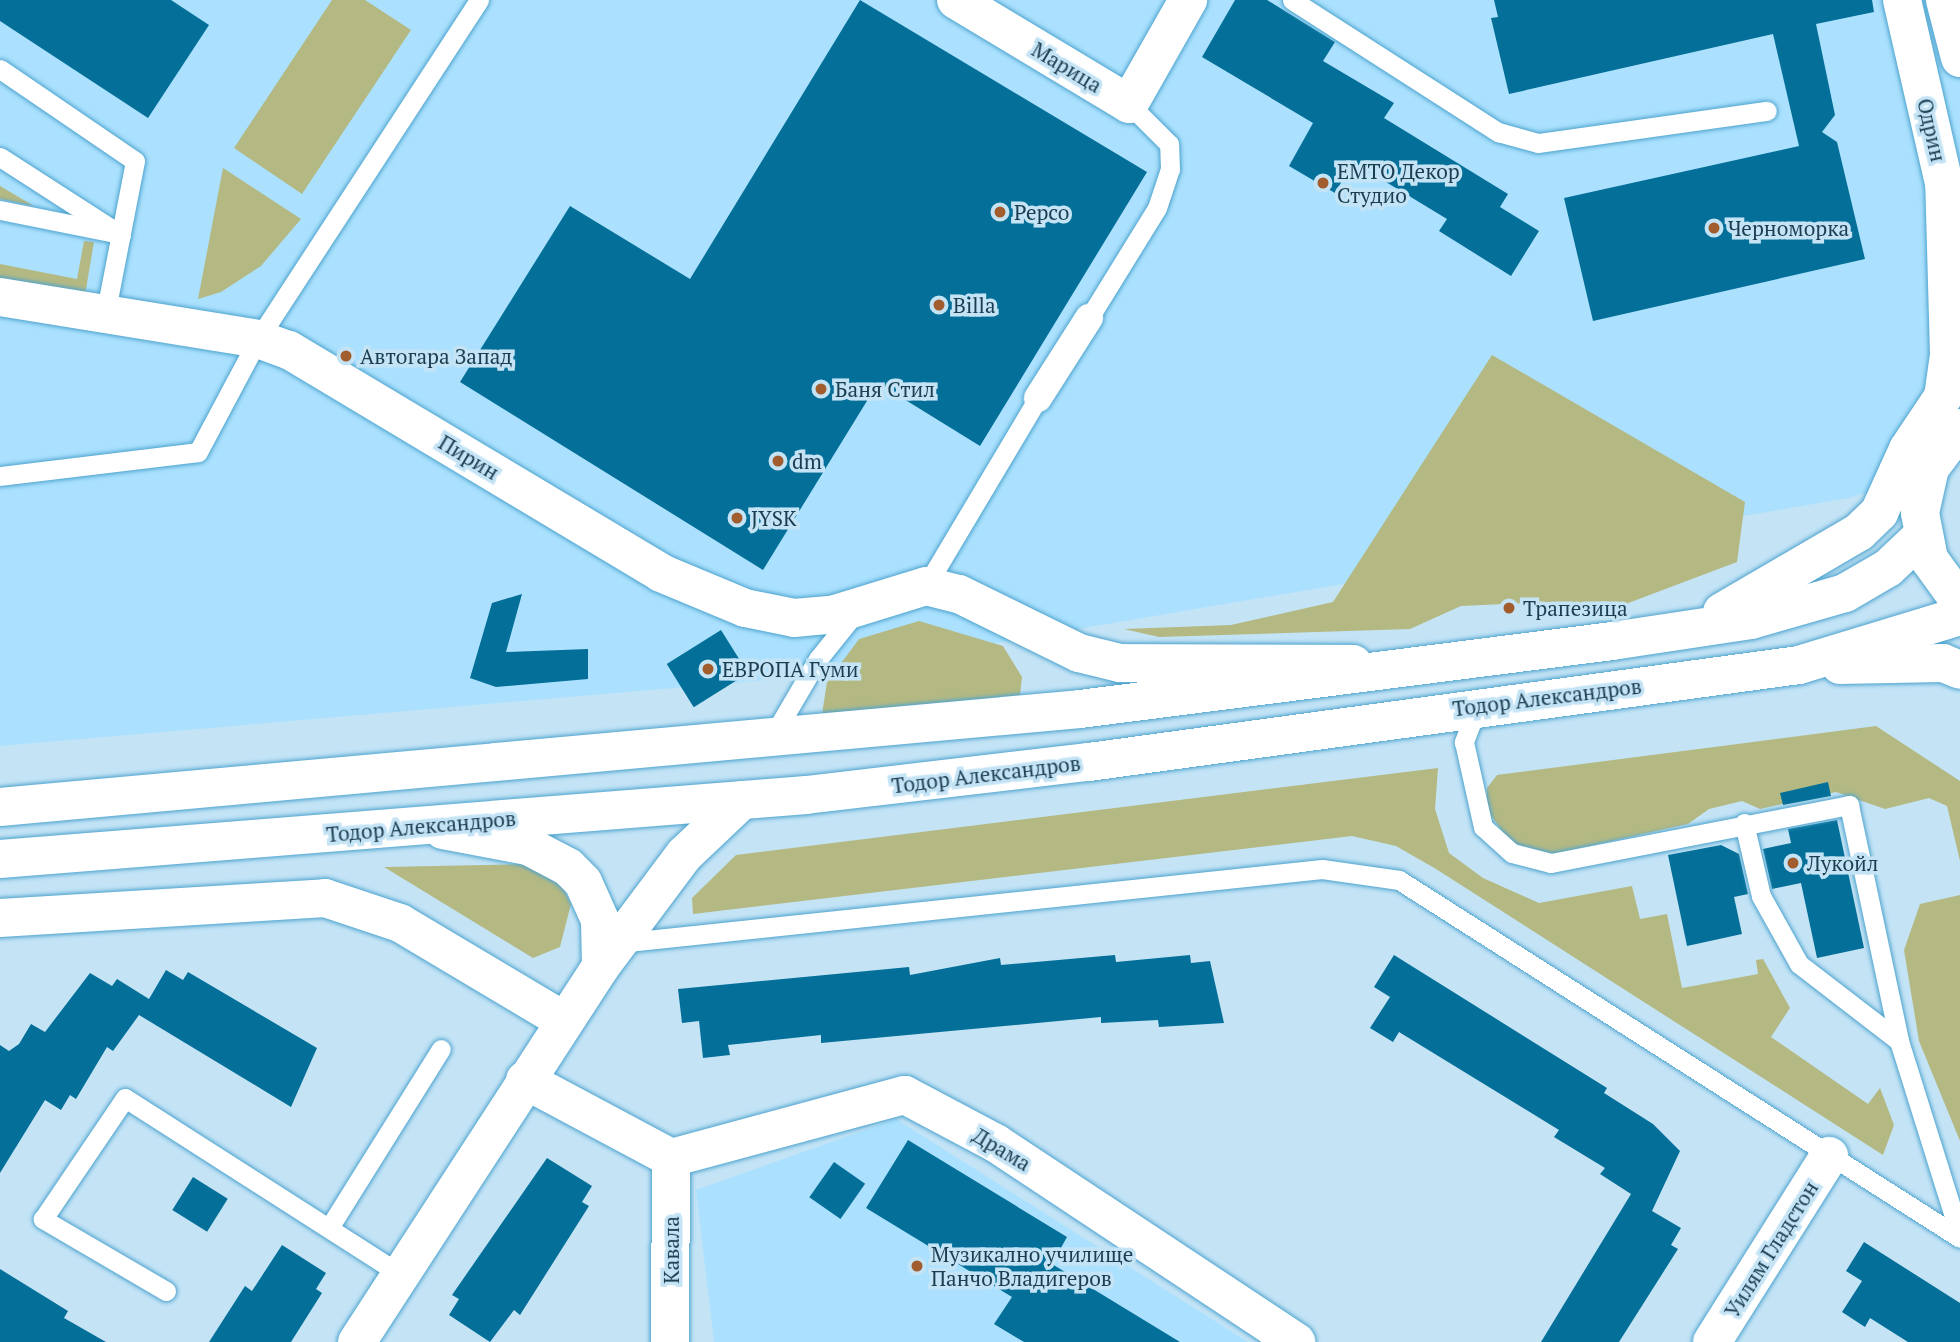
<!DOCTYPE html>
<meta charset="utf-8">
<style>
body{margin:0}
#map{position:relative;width:1960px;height:1342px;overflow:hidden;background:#c4e4f6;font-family:"PT Serif",serif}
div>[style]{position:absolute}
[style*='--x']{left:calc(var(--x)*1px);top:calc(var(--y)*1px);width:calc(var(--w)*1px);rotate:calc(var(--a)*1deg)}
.built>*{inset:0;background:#abe1fe}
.green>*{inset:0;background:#b4b983}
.building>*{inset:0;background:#046f98;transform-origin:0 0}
.roads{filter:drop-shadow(0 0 2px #4da3ce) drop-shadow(0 0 2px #4da3ce)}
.service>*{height:19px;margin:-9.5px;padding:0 9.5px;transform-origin:9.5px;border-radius:9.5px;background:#fff}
.pedestrian>*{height:28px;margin:-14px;padding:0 14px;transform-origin:14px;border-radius:14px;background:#fff}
.minor>*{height:38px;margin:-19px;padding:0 19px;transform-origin:19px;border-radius:19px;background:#fff}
.tertiary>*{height:38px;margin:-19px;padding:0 19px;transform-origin:19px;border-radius:19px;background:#fff}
.secondary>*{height:38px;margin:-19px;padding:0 19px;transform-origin:19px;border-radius:19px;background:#fff}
.primary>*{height:38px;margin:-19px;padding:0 19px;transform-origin:19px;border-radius:19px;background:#fff}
.dots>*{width:19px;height:19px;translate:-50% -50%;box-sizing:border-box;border:4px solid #c4e4f6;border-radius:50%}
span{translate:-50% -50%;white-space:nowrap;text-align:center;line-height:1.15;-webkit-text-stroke:7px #c4e4f6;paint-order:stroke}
.street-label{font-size:21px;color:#1a3e50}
.poi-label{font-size:21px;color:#1a3e50}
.left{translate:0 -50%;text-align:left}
</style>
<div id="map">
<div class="built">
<i style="clip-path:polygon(0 0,1960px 0,1960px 462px,1849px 498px,790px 678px,0 746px)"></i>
<i style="clip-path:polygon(896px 1119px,1248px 1342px,714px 1342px,696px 1190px)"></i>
</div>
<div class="green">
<i style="clip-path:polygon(332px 0,365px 0,411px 30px,302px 194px,234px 148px)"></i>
<i style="clip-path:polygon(223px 168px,301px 219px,261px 266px,221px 292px,198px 299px)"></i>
<i style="clip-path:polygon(0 186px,34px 206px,0 199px)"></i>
<i style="clip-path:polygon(84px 241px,94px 242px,85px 295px,0 279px,0 264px,77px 279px)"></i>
<i style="clip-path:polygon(1492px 355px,1745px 502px,1737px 562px,1586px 619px,1548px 602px,1461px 606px,1410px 629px,1159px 637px,1124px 629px,1231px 625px,1333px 602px)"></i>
<i style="clip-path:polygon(919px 621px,1003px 646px,1022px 677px,1020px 695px,822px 714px,827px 682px,859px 639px)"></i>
<i style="clip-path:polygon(1876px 726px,1960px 781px,1960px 861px,1947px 806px,1929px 798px,1885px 809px,1836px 792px,1760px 809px,1742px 801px,1709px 809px,1688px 824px,1553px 854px,1511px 843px,1486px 809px,1487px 788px,1497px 775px)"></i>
<i style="clip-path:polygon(1438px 768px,1435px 809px,1449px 853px,1483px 878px,1539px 903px,1632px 886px,1640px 919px,1667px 914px,1682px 988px,1758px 974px,1756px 960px,1763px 959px,1790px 1008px,1771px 1037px,1868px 1104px,1880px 1088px,1894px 1125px,1883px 1155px,1436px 869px,1396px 846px,1352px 836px,693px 914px,692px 898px,736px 855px)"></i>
<i style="clip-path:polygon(532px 864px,554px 870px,571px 904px,560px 947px,533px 958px,384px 867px)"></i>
<i style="clip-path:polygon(1960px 895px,1960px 1141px,1919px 1041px,1904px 950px,1920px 904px)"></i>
</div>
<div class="building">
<i style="clip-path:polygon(0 0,171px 0,209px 25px,148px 118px,0 21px)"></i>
<i style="clip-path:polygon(860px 0,1147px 172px,980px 446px,878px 383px,763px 570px,460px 382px,570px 206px,690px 279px)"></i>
<i style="clip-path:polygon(1235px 0,1267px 0,1335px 42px,1323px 61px,1394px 103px,1384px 118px,1508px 194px,1500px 207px,1539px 231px,1511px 276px,1439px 231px,1447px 219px,1353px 162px,1335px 193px,1289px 166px,1313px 123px,1202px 57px)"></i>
<i style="clip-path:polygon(1494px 0,1872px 0,1874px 12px,1816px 24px,1835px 115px,1822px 132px,1837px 142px,1865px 259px,1593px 321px,1564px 198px,1799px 146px,1773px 34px,1509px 94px,1491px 18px,1498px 17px)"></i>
<i style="clip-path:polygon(522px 594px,506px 652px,588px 649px,588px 679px,496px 687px,470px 678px,492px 603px)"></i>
<i style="left:721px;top:630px;width:51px;height:64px;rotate:58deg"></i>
<i style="clip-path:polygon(1828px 782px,1831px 796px,1783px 805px,1780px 793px)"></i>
<i style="clip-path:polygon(1837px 820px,1864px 948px,1817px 958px,1801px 883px,1772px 889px,1763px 849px,1791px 843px,1788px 829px)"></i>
<i style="clip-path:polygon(1721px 845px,1739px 854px,1748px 894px,1734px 897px,1742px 934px,1687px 946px,1668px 855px)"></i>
<i style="clip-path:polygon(1115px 955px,1116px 962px,1190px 955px,1191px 963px,1210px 961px,1224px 1023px,1159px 1027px,1158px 1020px,1101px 1023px,1101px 1017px,821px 1043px,821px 1035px,728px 1045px,730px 1055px,703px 1058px,699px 1021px,682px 1023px,678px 989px,909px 967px,910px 975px,1000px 958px,1001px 965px)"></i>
<i style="clip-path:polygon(1394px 955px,1607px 1088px,1604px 1093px,1653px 1124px,1680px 1151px,1652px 1211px,1681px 1228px,1671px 1245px,1678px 1249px,1619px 1342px,1541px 1342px,1631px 1194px,1600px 1174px,1605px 1168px,1554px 1137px,1559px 1130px,1399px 1032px,1393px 1042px,1370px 1028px,1390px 997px,1374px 987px)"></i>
<i style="clip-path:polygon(166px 970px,183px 980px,188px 972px,317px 1048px,291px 1107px,139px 1015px,113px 1051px,107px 1047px,76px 1099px,70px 1095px,61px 1110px,45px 1100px,0 1173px,0 1045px,9px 1051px,19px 1044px,31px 1024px,45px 1032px,90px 973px,112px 986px,117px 979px,149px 999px)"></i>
<i style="clip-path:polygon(908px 1140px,1067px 1237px,1052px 1264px,1180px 1342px,1024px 1342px,994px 1324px,1012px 1297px,866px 1208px)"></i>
<i style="clip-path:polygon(547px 1158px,592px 1186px,582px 1202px,589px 1206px,520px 1315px,514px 1310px,490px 1342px,449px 1315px,459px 1299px,452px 1295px)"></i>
<i style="left:834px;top:1162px;width:38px;height:43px;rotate:35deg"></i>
<i style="left:193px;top:1177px;width:41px;height:39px;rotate:32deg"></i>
<i style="clip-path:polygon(1864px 1242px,1960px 1303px,1960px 1342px,1908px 1342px,1870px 1318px,1865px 1327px,1842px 1312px,1862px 1281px,1846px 1271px)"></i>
<i style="clip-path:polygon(282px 1245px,326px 1273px,316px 1289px,322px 1293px,291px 1342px,209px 1342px,245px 1286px,252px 1291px)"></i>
<i style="clip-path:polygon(0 1269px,68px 1311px,64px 1318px,106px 1342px,0 1342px)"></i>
</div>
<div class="roads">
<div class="service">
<i style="--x:1292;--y:0;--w:245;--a:32.7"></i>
<i style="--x:1498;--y:132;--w:41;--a:15.4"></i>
<i style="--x:1538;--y:143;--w:231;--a:-8"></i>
<i style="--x:0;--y:69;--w:163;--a:34.3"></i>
<i style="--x:135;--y:161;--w:158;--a:101"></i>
<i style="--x:0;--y:157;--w:144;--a:32.8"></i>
<i style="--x:0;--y:210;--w:112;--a:11.3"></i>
<i style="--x:1089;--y:318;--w:129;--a:-58.3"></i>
<i style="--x:1157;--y:208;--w:41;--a:-71.6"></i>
<i style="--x:1170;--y:169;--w:25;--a:-92"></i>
<i style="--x:1169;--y:144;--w:57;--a:-135"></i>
<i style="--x:0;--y:476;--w:199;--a:-6.9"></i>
<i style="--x:198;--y:452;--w:128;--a:-62"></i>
<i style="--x:258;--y:339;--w:405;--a:-56.9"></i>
<i style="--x:926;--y:586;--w:219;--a:-59.2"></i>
<i style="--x:1478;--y:705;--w:40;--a:111"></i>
<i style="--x:1464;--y:742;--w:87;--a:77.4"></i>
<i style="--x:1483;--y:827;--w:39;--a:42"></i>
<i style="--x:1512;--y:853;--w:40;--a:14.4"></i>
<i style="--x:1551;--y:863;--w:304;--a:-11"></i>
<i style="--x:1849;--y:805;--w:241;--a:78"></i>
<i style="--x:1899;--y:1041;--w:204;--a:72.6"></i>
<i style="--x:771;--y:739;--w:93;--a:-59.6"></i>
<i style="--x:818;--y:659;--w:59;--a:-51.2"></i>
<i style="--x:1744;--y:823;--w:75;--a:76.9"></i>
<i style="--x:1761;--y:896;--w:78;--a:60.8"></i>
<i style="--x:1799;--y:964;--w:126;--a:37.6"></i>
<i style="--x:618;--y:943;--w:708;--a:-6"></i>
<i style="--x:1322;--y:869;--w:78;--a:8.1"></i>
<i style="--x:1399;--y:880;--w:665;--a:32.54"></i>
<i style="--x:329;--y:1228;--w:211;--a:-58"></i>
<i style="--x:166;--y:1291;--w:143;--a:-149.7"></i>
<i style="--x:43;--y:1219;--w:146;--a:-55.9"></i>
<i style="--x:125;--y:1098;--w:326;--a:32.6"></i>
</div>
<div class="pedestrian">
<i style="--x:1038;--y:398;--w:95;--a:-57.5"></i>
</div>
<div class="minor">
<i style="--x:956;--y:0;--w:202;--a:31"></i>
<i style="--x:1129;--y:104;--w:120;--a:-60.4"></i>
<i style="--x:0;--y:297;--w:261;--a:9.2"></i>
<i style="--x:258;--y:339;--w:33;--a:20"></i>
<i style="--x:289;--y:350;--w:434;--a:30.9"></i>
<i style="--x:661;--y:573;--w:91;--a:22.6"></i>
<i style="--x:745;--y:608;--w:50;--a:11.5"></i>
<i style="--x:794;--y:618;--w:38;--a:-5"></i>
<i style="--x:832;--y:615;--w:98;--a:-17.1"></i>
<i style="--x:926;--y:586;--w:34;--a:14"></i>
<i style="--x:959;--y:594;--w:134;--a:26.2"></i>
<i style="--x:1079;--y:653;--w:42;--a:13.7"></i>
<i style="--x:1120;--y:663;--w:233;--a:0.2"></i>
<i style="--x:525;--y:1080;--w:166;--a:28.1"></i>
<i style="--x:671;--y:1158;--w:242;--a:-15.1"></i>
<i style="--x:905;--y:1095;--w:104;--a:28"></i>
<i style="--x:997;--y:1144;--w:359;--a:33.5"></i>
<i style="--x:670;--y:1342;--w:184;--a:-89.7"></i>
<i style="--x:1712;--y:1342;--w:220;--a:-57.8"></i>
</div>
<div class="tertiary">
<i style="--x:443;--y:830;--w:86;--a:10.7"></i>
<i style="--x:528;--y:846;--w:45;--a:27.7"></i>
<i style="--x:568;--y:867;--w:21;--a:45"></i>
<i style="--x:583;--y:882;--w:42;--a:65.9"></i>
<i style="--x:600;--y:920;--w:46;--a:88.8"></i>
<i style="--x:0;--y:918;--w:326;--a:-3.5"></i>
<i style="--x:325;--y:898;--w:79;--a:18.4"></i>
<i style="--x:400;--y:923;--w:190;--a:30.8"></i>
<i style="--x:357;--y:1342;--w:448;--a:-57"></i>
<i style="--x:601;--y:966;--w:139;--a:-53.2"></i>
<i style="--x:684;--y:855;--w:80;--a:-43.5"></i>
</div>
<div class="secondary">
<i style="--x:1902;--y:0;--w:220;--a:77.1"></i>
<i style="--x:1945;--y:0;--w:60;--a:75.5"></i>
</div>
<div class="primary">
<i style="--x:1960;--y:428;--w:50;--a:126.9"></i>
<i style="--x:1930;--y:468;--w:46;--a:102.5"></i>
<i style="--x:1920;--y:513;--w:47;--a:78.9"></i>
<i style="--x:1929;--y:559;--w:53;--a:54.2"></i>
<i style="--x:1722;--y:612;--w:159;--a:-30.3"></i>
<i style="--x:1859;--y:532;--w:28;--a:-44"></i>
<i style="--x:1879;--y:513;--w:70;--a:-65.6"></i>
<i style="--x:1908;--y:449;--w:63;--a:-56.1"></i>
<i style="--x:1943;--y:397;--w:42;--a:-81.9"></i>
<i style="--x:1949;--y:355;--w:175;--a:-91.6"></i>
<i style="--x:1840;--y:665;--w:103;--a:-1.1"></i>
<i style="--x:1943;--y:663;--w:18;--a:22"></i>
<i style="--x:0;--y:807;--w:1084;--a:-5.18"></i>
<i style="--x:1080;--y:709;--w:536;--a:-7.28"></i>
<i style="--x:1612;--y:641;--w:141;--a:-8.6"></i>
<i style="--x:1751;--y:620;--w:98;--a:-16"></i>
<i style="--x:1845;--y:593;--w:50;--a:-30.2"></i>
<i style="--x:1888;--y:568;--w:47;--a:-43.3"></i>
<i style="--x:0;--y:859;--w:809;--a:-4.54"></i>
<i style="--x:806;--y:795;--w:285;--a:-6.7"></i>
<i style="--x:1089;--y:762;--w:717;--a:-7.78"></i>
<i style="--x:1799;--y:665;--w:168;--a:-16.9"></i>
</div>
</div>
<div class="dots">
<i style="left:1323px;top:183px;background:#a25d2f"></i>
<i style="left:1000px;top:212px;background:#a25d2f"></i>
<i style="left:1714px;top:228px;background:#a25d2f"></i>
<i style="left:939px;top:305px;background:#a25d2f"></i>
<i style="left:346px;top:356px;background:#a25d2f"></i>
<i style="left:821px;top:389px;background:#a25d2f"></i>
<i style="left:778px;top:461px;background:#a25d2f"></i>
<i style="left:737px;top:518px;background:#a25d2f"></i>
<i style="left:1509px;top:608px;background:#a25d2f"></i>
<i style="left:708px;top:669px;background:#a25d2f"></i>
<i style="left:1793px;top:863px;background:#a25d2f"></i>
<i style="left:917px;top:1266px;background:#a25d2f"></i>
</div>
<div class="street-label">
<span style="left:1067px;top:67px;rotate:31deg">Марица</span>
<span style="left:1932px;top:130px;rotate:77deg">Одрин</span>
<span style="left:469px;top:457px;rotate:31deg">Пирин</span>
<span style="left:1547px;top:697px;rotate:-7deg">Тодор Александров</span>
<span style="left:986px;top:774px;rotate:-7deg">Тодор Александров</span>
<span style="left:421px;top:826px;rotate:-5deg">Тодор Александров</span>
<span style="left:1002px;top:1149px;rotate:31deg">Драма</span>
<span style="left:1771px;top:1249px;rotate:-58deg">Уилям Гладстон</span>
<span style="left:671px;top:1250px;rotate:-90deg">Кавала</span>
</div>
<div class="poi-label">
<span class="left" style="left:1337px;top:183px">ЕМТО Декор<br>Студио</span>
<span class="left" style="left:1014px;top:212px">Pepco</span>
<span class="left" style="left:1728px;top:228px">Черноморка</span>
<span class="left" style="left:953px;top:305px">Billa</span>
<span class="left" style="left:360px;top:356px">Автогара Запад</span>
<span class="left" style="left:835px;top:389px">Баня Стил</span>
<span class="left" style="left:792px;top:461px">dm</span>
<span class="left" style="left:751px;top:518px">JYSK</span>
<span class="left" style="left:1523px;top:608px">Трапезица</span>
<span class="left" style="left:722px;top:669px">ЕВРОПА Гуми</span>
<span class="left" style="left:1807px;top:863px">Лукойл</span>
<span class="left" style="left:931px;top:1266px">Музикално училище<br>Панчо Владигеров</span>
</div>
</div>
